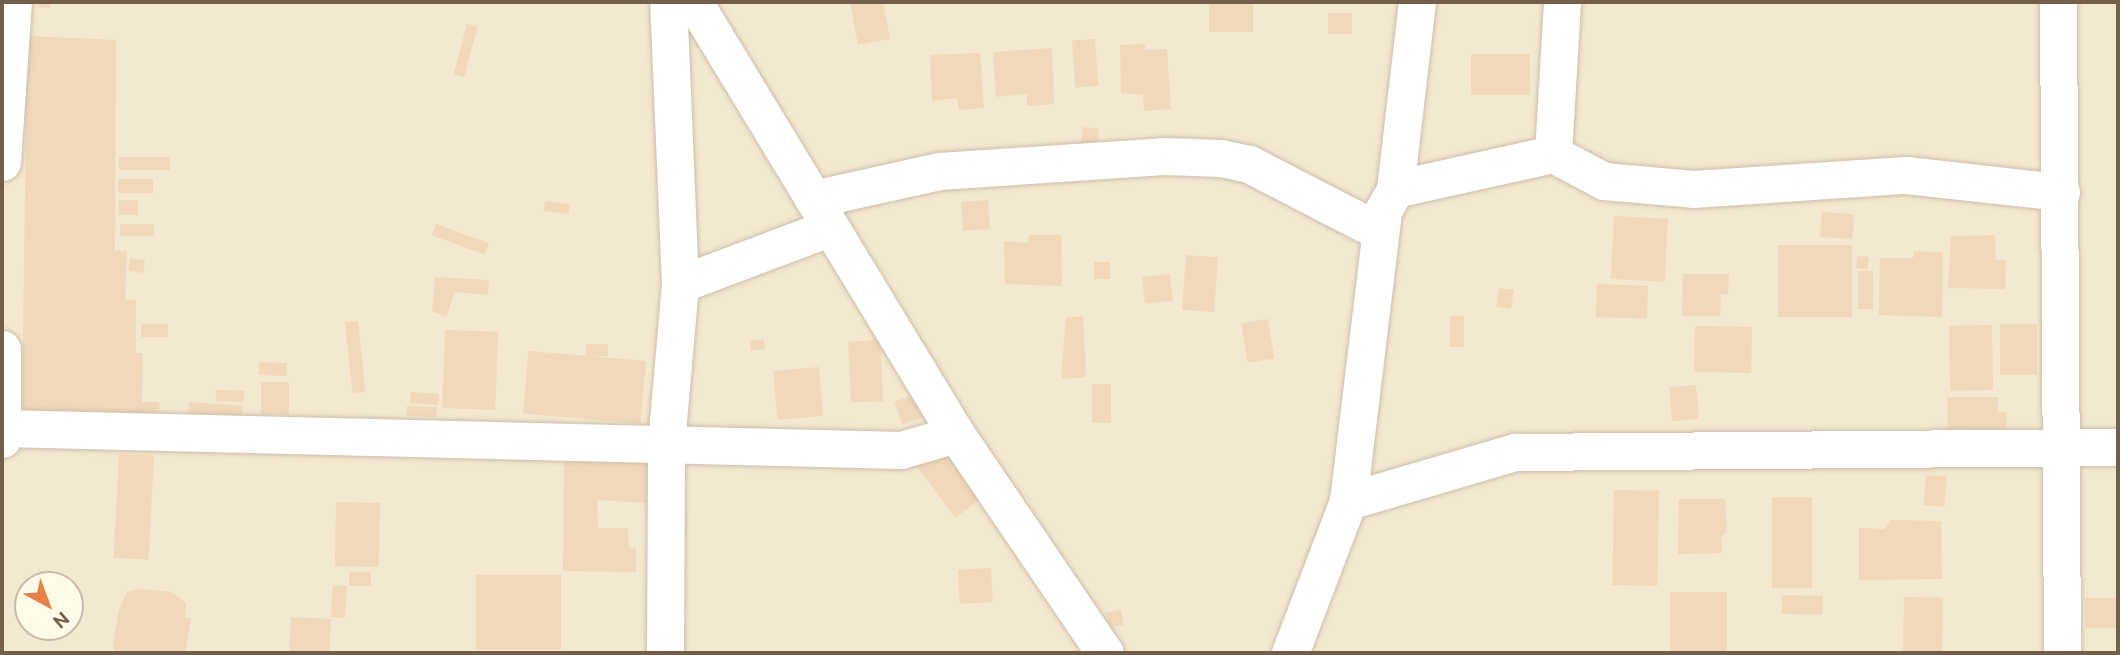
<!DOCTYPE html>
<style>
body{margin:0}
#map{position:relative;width:2120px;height:655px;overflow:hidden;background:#fcf6e2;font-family:Ubuntu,sans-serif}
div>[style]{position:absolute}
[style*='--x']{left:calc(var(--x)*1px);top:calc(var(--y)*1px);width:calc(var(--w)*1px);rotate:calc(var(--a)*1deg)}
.residential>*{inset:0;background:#f3e8d0}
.building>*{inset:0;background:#f1d8ba;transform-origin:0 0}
.roads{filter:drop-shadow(0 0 2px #cdbea9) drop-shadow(0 0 2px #cdbea9)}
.minor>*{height:37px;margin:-18.5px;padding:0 18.5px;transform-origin:18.5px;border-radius:18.5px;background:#fff}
span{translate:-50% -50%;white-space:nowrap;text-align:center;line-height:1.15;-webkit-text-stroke:6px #fff9e8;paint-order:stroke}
.frame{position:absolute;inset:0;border:4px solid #735e49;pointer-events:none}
.north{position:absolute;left:14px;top:571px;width:70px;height:70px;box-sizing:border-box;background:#fff9e8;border:2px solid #c7bba8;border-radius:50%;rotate:139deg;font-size:19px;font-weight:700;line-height:28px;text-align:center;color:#735e49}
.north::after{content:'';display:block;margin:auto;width:24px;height:32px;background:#e58247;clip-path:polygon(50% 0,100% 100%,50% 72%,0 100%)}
</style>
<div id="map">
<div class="residential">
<i style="clip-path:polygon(evenodd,2px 2px,2118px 2px,2118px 653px,2px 653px,2px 2px,28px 585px,70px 585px,70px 627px,28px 627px,28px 585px)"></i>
</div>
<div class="building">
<i style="clip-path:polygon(38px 2px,51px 2px,50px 8px,37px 7px)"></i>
<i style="clip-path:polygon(850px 2px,883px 2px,890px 39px,858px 45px)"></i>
<i style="left:1209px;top:2px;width:44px;height:30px"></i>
<i style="left:1328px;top:13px;width:24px;height:21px"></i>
<i style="left:467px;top:24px;width:11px;height:52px;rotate:15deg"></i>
<i style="clip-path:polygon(27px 36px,116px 40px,115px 251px,127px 250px,125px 300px,136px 300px,136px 353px,143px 353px,142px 402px,160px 402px,158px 417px,22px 419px)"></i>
<i style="left:1095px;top:39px;width:47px;height:23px;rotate:86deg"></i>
<i style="clip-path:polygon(1145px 44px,1145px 50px,1167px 49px,1171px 109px,1144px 111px,1143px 95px,1121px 93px,1120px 45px)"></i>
<i style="clip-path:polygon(1052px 48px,1054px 104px,1027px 106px,1027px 94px,996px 97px,993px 52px)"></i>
<i style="clip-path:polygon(980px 53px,984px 108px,959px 110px,957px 98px,932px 101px,930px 55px)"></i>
<i style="left:1471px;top:54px;width:59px;height:41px"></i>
<i style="left:1083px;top:127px;width:16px;height:21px;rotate:7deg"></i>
<i style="left:170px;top:157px;width:13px;height:51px;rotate:90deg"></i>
<i style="left:153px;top:179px;width:14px;height:35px;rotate:90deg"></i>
<i style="left:138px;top:200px;width:15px;height:19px;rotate:90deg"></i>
<i style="left:988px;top:200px;width:29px;height:27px;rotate:86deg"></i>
<i style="left:545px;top:201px;width:25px;height:10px;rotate:7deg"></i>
<i style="left:1822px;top:212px;width:32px;height:25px;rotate:4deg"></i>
<i style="left:1614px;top:216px;width:54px;height:63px;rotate:3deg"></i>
<i style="left:154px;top:224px;width:12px;height:34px;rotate:90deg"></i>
<i style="left:436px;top:224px;width:56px;height:12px;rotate:20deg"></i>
<i style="clip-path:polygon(1029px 235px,1061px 235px,1062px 286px,1005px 284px,1004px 241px,1028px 243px)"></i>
<i style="clip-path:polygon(1995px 235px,1996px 260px,2006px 260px,2005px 289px,1948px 288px,1951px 236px)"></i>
<i style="left:1852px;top:245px;width:72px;height:74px;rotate:90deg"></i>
<i style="clip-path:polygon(1914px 251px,1943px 252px,1942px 317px,1879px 315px,1880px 258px,1913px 258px)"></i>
<i style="left:1186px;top:255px;width:32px;height:55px;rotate:4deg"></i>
<i style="left:1857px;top:256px;width:12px;height:12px;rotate:5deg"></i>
<i style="left:130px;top:258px;width:15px;height:13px;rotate:8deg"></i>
<i style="left:1094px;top:262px;width:16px;height:17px"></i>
<i style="left:1858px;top:271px;width:15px;height:38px"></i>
<i style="left:1170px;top:274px;width:27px;height:28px;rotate:84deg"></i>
<i style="clip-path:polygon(1683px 274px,1729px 274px,1728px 294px,1721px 294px,1720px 316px,1682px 316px)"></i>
<i style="clip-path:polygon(435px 277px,489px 280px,488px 295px,455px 292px,446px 317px,432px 311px)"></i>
<i style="left:1597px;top:284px;width:51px;height:33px;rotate:2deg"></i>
<i style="left:1499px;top:288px;width:15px;height:19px;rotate:8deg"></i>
<i style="clip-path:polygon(1083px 316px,1086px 377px,1061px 379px,1066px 318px)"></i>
<i style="left:1450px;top:316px;width:14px;height:31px"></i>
<i style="left:1268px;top:319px;width:40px;height:27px;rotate:81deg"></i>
<i style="left:358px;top:321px;width:71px;height:13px;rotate:84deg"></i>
<i style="left:141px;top:324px;width:27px;height:13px"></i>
<i style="left:2000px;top:324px;width:37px;height:51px"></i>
<i style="left:1992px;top:325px;width:65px;height:43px;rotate:89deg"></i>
<i style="left:1752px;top:327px;width:46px;height:57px;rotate:91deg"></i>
<i style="left:445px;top:330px;width:53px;height:78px;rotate:2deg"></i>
<i style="left:764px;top:339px;width:10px;height:14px;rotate:84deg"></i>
<i style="left:880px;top:340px;width:61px;height:32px;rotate:87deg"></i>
<i style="left:586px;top:344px;width:22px;height:12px"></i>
<i style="left:646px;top:361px;width:63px;height:118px;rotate:95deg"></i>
<i style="left:259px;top:362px;width:28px;height:13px;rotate:2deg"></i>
<i style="left:819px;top:367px;width:49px;height:46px;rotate:85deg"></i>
<i style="left:261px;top:382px;width:28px;height:32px"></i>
<i style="left:1092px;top:384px;width:19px;height:39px"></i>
<i style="left:1696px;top:385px;width:34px;height:27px;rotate:85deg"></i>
<i style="left:216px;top:390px;width:28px;height:11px;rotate:2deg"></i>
<i style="left:411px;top:392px;width:28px;height:11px;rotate:4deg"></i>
<i style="left:917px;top:394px;width:24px;height:24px;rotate:71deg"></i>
<i style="clip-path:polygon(1947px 397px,1998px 397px,1998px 412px,2007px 412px,2006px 436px,1948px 436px)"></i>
<i style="left:189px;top:402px;width:54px;height:11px;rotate:4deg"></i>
<i style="left:407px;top:406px;width:30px;height:10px;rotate:2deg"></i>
<i style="left:943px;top:438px;width:71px;height:38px;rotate:53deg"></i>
<i style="left:119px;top:454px;width:35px;height:104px;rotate:3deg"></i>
<i style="clip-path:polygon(564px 458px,648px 462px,647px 503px,597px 500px,598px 528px,628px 528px,629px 547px,636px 548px,636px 572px,563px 571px)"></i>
<i style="left:1926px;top:475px;width:21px;height:30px;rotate:5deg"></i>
<i style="left:1614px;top:490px;width:45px;height:95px;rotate:1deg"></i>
<i style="left:1772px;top:497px;width:40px;height:91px"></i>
<i style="clip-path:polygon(1679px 499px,1725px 499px,1727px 532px,1721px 537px,1722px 553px,1678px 554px)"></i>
<i style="left:380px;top:503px;width:64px;height:44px;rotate:91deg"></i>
<i style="clip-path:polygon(1891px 520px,1941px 521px,1942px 579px,1859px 580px,1859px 528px,1884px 529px)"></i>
<i style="left:991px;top:568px;width:34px;height:33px;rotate:87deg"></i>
<i style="left:349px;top:572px;width:22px;height:14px"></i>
<i style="left:476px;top:575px;width:85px;height:75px"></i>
<i style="left:333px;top:585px;width:14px;height:32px;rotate:4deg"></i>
<i style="clip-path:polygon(141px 589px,171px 592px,186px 603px,185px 618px,191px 618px,185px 653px,116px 653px,113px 643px,119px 610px,127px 592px)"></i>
<i style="left:1727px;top:592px;width:61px;height:57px;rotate:90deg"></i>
<i style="left:1782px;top:595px;width:41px;height:19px;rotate:1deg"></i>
<i style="left:1904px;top:597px;width:39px;height:56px;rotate:1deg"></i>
<i style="left:2118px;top:598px;width:30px;height:33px;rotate:90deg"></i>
<i style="left:1121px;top:610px;width:15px;height:15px;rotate:79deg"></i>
<i style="left:291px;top:617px;width:40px;height:36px;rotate:3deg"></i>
</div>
<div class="roads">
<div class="minor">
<i style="--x:694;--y:2;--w:505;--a:58.76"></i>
<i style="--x:956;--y:434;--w:265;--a:55.8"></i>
<i style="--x:2058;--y:2;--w:651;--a:89.65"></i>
<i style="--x:1553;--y:154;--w:58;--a:27.9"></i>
<i style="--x:1604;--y:181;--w:89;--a:5.1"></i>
<i style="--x:1693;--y:189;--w:213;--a:-3.8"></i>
<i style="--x:1906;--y:175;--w:156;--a:6.3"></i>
<i style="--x:2;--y:162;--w:160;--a:-86.1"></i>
<i style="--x:1395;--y:189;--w:188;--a:-83.3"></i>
<i style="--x:813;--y:199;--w:129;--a:-12.5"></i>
<i style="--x:939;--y:171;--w:225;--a:-3.8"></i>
<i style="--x:1163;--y:156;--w:58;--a:2"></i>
<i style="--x:1221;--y:158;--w:29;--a:12"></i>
<i style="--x:1249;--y:164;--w:146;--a:27.3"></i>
<i style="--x:680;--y:284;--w:159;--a:-20.6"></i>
<i style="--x:2;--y:349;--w:90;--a:90"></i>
<i style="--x:2;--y:428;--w:899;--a:1.4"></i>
<i style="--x:901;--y:450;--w:57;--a:-16.2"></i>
<i style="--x:1348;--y:501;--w:174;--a:-16.4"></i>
<i style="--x:1515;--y:452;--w:603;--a:-0.48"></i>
<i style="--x:665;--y:653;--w:209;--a:-89.7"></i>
<i style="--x:666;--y:444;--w:161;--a:-85"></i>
<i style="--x:680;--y:284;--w:282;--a:-92.4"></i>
<i style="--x:1290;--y:653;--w:163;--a:-69.1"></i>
<i style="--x:1348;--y:501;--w:292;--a:-83.1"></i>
<i style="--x:1383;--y:211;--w:25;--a:-61"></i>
<i style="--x:1395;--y:189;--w:162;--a:-12.5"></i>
<i style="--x:1553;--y:154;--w:152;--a:-86.6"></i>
</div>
</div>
<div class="frame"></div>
<div class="north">N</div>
</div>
